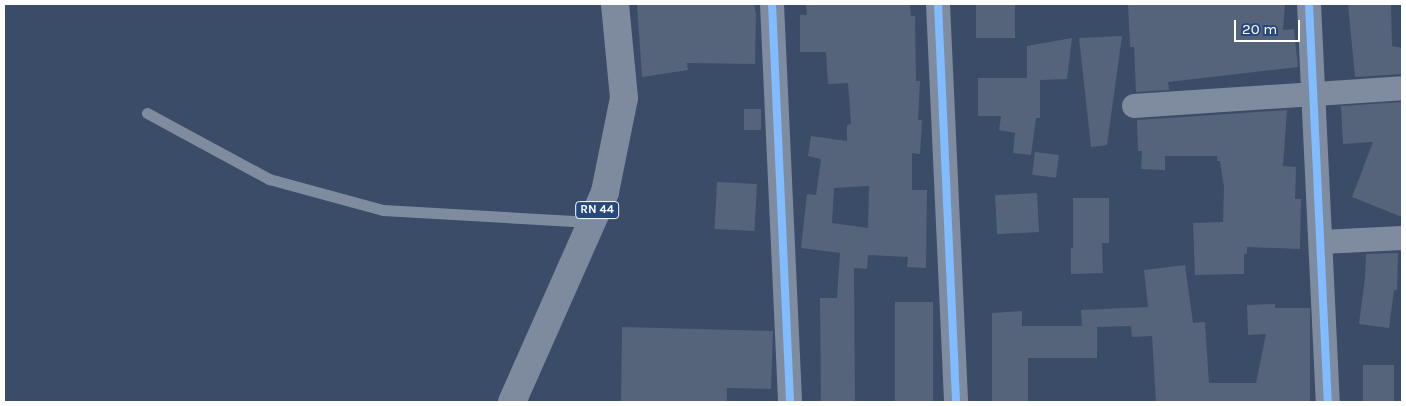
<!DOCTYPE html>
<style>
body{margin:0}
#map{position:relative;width:1406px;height:406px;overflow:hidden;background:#3a4c68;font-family:Karla,sans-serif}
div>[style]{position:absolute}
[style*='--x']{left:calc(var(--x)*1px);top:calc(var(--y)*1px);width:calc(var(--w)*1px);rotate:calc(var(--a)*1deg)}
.building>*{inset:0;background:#55647a;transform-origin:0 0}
.service>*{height:11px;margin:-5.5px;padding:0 5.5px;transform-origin:5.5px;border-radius:5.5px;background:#7f8c9f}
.minor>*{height:24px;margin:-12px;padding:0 12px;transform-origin:12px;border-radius:12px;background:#7f8c9f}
.primary>*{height:28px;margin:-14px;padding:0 14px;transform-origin:14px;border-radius:14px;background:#7e8a9e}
.cycleway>*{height:8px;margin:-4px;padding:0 4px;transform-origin:4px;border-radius:4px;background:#80bcff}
span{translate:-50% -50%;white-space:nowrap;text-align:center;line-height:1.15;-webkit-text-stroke:5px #27487b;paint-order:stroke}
.shield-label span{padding:1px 4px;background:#27487b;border:1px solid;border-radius:4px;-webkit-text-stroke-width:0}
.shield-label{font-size:12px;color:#fff;font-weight:700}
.frame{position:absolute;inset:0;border:5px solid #fff;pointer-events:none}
.scale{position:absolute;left:1234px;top:20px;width:66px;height:22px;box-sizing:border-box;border:2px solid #fff;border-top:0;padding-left:6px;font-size:15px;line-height:18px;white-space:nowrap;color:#fff;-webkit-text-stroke:4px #27487b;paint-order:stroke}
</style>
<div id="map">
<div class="building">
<i style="clip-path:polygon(637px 4px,754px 4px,756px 14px,755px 64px,687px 63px,688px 70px,642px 77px)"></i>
<i style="clip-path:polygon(evenodd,806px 4px,910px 4px,911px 16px,915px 16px,916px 81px,920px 81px,918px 120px,922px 120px,920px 154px,912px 153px,912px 190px,927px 190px,926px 268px,907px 267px,908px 257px,868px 255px,867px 269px,854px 268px,855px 402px,821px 402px,820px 298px,837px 298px,840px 253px,801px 248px,807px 194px,816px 195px,821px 159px,808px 156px,811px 136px,847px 141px,847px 125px,851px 124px,848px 83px,828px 84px,826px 52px,800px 52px,800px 15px,807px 15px,806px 4px,869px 186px,868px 228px,832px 223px,834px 188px,869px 186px)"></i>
<i style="left:976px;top:4px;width:39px;height:34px"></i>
<i style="clip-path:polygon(1128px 4px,1285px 4px,1283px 30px,1294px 29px,1298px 67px,1168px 82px,1169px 90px,1136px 92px,1134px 47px,1130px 47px)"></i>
<i style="clip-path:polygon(1348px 4px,1391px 4px,1392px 46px,1402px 48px,1402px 74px,1355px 77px)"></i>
<i style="clip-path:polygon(1122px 36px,1107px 145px,1091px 147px,1079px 38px)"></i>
<i style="clip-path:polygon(1072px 38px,1067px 79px,1040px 80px,1040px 118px,1036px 118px,1031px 155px,1013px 153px,1015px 133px,999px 130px,1001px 116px,978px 116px,978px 78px,1027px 78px,1027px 46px)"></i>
<i style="clip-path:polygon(1402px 102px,1402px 217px,1352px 197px,1373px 142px,1343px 144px,1341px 106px)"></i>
<i style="left:744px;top:109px;width:17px;height:21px"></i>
<i style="clip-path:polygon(1287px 110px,1283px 166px,1296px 167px,1295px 199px,1301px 199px,1300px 249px,1247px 247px,1247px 254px,1244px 254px,1244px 274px,1195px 275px,1193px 223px,1223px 222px,1224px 187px,1220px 161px,1217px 161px,1217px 156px,1165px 156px,1165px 170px,1141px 169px,1142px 151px,1138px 151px,1137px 120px)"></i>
<i style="left:1035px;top:152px;width:24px;height:23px;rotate:7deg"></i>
<i style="left:717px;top:182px;width:40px;height:47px;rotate:3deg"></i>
<i style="left:1037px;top:193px;width:39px;height:42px;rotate:87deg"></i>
<i style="clip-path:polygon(1073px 198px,1109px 198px,1109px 243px,1102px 243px,1103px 273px,1071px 274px,1071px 248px,1073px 248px)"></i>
<i style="clip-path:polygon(1398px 253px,1397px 290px,1394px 290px,1389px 328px,1359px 324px,1365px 278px,1366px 254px)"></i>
<i style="clip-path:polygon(1185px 265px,1193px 323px,1205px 322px,1209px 383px,1256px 383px,1266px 334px,1248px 335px,1247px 305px,1275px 304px,1275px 308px,1310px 308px,1310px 402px,1156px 402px,1152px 336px,1132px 337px,1131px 326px,1097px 327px,1097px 358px,1028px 358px,1028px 402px,992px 402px,992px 313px,1022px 311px,1022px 326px,1082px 326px,1081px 310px,1148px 307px,1144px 270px)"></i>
<i style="left:895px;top:302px;width:38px;height:100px"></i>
<i style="clip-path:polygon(622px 327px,773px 331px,771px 389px,727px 388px,727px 402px,621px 402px)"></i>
<i style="left:1363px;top:365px;width:31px;height:37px"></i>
</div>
<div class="service">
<i style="--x:147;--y:113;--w:139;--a:28.4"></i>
<i style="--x:269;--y:179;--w:118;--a:15.2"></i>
<i style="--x:383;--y:210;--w:208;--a:3.3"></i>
</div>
<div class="minor">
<i style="--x:772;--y:4;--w:398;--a:87.4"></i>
<i style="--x:938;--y:4;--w:398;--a:87.4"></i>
<i style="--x:1309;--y:4;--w:398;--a:87.3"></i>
<i style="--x:1134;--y:106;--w:269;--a:-3.8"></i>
<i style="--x:1322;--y:242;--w:80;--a:-2.9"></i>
</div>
<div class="primary">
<i style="--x:512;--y:402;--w:230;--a:-66.1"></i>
<i style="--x:605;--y:192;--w:96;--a:-78.6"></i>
<i style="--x:624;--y:98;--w:94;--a:-95.5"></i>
</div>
<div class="cycleway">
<i style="--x:772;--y:4;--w:398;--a:87.4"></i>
<i style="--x:938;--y:4;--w:398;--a:87.4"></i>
<i style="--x:1309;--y:4;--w:398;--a:87.3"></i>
</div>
<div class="shield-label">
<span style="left:597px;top:210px">RN 44</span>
</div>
<div class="frame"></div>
<div class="scale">20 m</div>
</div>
